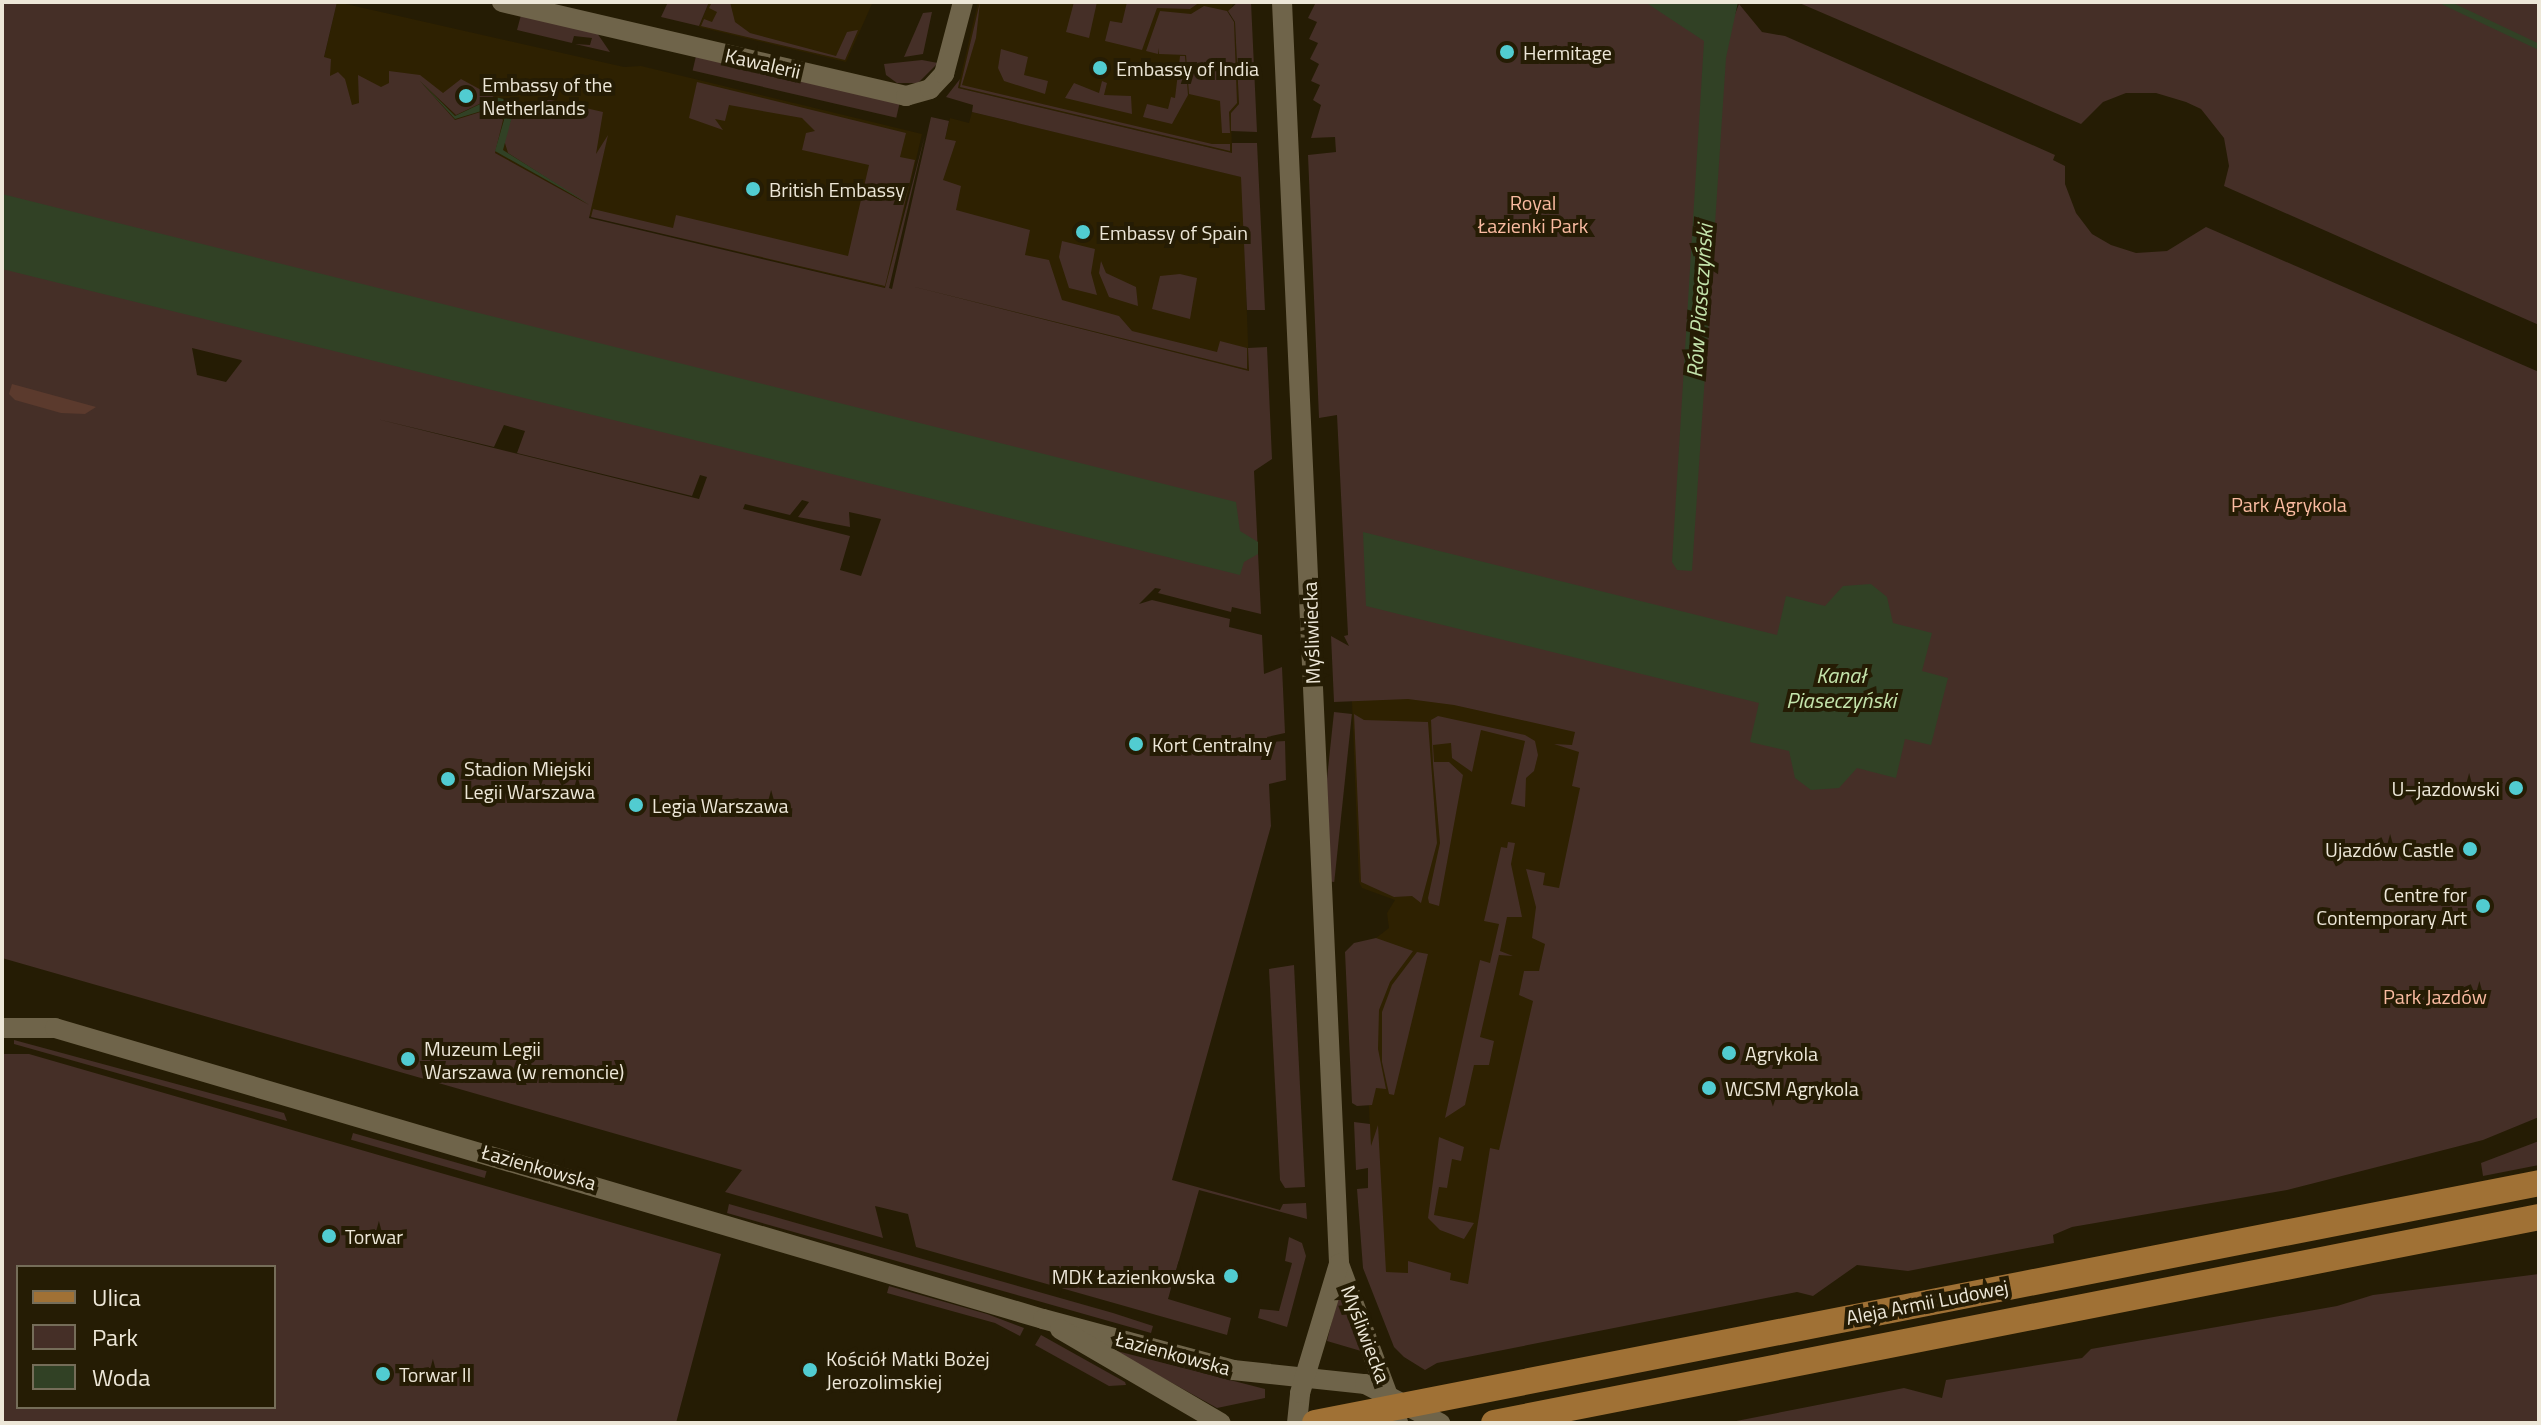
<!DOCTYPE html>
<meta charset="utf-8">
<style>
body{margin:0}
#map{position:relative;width:2541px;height:1425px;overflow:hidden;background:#251c04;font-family:"Titillium Web",sans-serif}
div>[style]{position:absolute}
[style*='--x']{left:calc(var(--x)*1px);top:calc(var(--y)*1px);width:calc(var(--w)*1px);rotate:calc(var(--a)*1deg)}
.built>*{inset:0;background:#2e2101}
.green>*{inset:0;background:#452f27;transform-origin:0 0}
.forest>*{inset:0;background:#5b3a2d}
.water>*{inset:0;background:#314125}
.stream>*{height:6px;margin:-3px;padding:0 3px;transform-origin:3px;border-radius:3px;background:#314125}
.minor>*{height:20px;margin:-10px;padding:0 10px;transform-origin:10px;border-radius:10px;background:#6f644a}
.major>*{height:26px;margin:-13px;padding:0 13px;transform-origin:13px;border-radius:13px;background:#a07135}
.dots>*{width:22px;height:22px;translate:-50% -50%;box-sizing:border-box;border:4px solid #251c04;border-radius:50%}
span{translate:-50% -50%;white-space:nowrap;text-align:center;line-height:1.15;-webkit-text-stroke:8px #251c04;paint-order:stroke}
.poi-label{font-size:20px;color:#ede7d8}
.left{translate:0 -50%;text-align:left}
.right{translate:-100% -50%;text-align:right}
.street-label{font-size:20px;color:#ede7d8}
.park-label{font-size:20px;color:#fabba1}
.water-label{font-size:22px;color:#c4e4ac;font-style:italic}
.frame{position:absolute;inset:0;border:4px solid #ede7d8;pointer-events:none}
.legend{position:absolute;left:16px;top:1265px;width:260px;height:144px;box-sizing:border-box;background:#251c04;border:2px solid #756d59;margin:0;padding:10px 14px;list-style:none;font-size:24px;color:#ede7d8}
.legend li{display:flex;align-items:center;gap:16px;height:40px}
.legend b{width:40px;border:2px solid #756d59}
</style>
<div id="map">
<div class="built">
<i style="clip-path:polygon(337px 2px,624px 67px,641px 66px,922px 134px,886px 288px,303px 147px)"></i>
<i style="clip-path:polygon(709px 2px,872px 2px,872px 4px,846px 62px,699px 27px)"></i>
<i style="clip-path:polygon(978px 2px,1234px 2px,1229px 14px,1235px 22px,1239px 104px,1231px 113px,1232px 153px,958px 88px)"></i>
<i style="clip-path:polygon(972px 112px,1242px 177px,1249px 371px,910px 286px,950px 118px,969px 123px)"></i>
<i style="clip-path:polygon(1351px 677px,1595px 733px,1466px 1316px,1394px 1347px,1374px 1238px,1363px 948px,1389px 928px,1387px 913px,1395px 900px,1362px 888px,1359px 882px)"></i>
</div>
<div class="green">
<i style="clip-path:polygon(evenodd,2px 2px,337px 2px,324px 57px,331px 59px,330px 76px,338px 72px,345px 79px,352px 105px,359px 103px,358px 75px,381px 87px,389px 83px,389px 71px,420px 75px,443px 93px,461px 79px,494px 97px,456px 115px,420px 81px,455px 120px,490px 109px,499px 112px,503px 120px,495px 153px,589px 205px,508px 153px,504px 140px,517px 102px,540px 108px,542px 98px,603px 112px,596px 154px,608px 135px,589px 218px,885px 288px,925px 135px,889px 288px,892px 289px,931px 117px,949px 121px,945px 139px,956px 141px,943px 180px,961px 186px,956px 210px,1030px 230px,1025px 255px,1049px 260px,1062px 300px,1119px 316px,1132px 331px,1217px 352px,1220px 341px,1247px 348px,1247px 369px,911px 286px,1249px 371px,1248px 348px,1267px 347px,1272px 459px,1254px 471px,1261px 614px,1232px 607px,1231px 612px,1158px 593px,1161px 589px,1155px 588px,1139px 604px,1152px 600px,1230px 619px,1229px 627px,1262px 635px,1264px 674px,1282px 667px,1285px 733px,1267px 737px,1268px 742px,1285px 741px,1286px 780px,1269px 784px,1271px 826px,1172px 1180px,1280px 1210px,1283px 1204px,1306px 1203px,1307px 1219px,1199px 1190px,1168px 1299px,1231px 1318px,1227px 1335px,916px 1247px,908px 1214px,875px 1206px,883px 1238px,725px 1192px,742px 1170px,2px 958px,2px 2px,192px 348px,241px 360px,242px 361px,226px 382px,197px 375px,192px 348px,2px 2px,377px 419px,494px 447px,504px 425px,525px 431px,517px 453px,692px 496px,700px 475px,707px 477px,699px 499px,377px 419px,2px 2px,802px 500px,809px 502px,798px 517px,850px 527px,849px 512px,881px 519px,861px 576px,840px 570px,850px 536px,743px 509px,745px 504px,790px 515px,802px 500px)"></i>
<i style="clip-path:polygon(668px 2px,709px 2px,699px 26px,661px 17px)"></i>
<i style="clip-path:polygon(712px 2px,730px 2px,735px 22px,750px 33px,836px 56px,847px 32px,858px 30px,845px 60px,701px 26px,704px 19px,712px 22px,717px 12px,709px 8px)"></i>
<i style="clip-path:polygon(980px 2px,976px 38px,962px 85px,1212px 144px,1230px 144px,1230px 151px,960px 87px)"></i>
<i style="clip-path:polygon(1074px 2px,1097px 2px,1089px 38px,1066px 32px)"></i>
<i style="clip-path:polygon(1127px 2px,1200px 2px,1190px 9px,1157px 8px,1142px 50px,1105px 41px,1110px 21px,1122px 23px)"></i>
<i style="clip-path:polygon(1238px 2px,1251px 2px,1257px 132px,1231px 131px,1231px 113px,1239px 104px,1235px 22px,1228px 11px)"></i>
<i style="clip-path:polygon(1316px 2px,1690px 2px,1733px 19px,1739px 4px,1762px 32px,1785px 36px,2055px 155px,2053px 160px,2065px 166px,2065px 184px,2076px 213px,2092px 234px,2111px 245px,2136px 253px,2167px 251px,2206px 227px,2539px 372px,2539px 1117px,2483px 1140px,2287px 1190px,2072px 1227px,2053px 1235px,2054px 1243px,1908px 1271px,1857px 1265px,1813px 1296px,1797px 1292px,1437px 1363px,1425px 1370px,1404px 1357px,1394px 1347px,1363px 1268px,1357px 1189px,1368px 1188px,1368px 1168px,1356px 1170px,1354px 1122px,1370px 1124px,1371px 1146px,1378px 1125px,1386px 1272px,1408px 1273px,1408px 1261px,1451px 1273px,1450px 1280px,1468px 1284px,1490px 1148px,1499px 1150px,1533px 1001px,1519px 995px,1524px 971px,1539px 971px,1545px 944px,1532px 938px,1536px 907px,1526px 869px,1545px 873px,1543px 885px,1559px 888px,1580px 788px,1572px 786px,1579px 752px,1554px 744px,1572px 745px,1575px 732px,1454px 705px,1408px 699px,1334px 702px,1331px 636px,1349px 646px,1344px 636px,1348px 635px,1337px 415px,1319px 418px,1308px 155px,1336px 152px,1335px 137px,1311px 138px,1321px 105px,1313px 100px,1320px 85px,1311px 81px,1319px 64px,1310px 59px,1318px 43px,1309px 39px,1317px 22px,1308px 18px)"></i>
<i style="clip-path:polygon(1797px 2px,2539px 2px,2539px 325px,2224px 186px,2229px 166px,2224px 138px,2201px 109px,2186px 102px,2156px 93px,2126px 93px,2103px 102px,2081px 124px)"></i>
<i style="clip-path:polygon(1204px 6px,1227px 11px,1234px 22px,1237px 103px,1229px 112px,1230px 133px,1222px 133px,1220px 101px,1189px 94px,1186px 55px,1159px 54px,1159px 48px,1158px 54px,1146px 51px,1160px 11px,1191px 14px)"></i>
<i style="clip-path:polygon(932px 12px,923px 54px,904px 57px,923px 13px)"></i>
<i style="clip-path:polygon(521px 15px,597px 33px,610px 52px,575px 44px,590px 45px,592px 38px,574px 36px,572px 43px,517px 30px)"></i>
<i style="clip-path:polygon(1001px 49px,1028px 57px,1024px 75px,1048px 81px,1045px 94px,1004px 81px,998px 68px)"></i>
<i style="left:696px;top:56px;width:209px;height:15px;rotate:13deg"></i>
<i style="clip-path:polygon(1180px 56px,1185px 56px,1188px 95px,1172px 124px,1143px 117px,1147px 104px,1168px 109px,1171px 97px,1175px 98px)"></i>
<i style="clip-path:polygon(922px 60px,938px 63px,918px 83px,897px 83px,886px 75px,884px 64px)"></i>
<i style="clip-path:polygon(960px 79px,958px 88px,1232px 153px,1232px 143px,1257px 143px,1265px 310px,1247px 310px,1241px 177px,972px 112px,973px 105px,946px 97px)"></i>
<i style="clip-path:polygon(1102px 81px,1107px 83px,1104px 95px,1131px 96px,1132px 114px,1065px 98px,1074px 83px,1099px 93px)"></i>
<i style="clip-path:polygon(697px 82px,906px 133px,900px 157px,915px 160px,885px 286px,591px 217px,593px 209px,673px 228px,676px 215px,848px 256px,869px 165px,802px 150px,806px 133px,815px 131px,802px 118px,729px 105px,725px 121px,715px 119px,723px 130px,689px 118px)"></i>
<i style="clip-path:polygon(1062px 241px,1095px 249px,1091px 273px,1097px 295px,1069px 288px,1059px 257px)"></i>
<i style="clip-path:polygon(1101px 261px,1106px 273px,1136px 287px,1138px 306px,1109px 297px,1099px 273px)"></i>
<i style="clip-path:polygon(1180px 274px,1197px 278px,1190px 319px,1152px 309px,1160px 276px)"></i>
<i style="left:1334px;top:712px;width:18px;height:169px;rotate:6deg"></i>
<i style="clip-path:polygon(1354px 714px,1364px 720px,1428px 722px,1437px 843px,1421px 903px,1412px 896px,1394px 897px,1361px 882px)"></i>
<i style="clip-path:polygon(1438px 716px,1525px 735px,1535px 741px,1538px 755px,1534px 771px,1526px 778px,1525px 807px,1511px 804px,1525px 741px,1481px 730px,1472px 772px,1452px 758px,1451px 743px,1433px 745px,1434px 762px,1449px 762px,1463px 775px,1439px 906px,1429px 903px,1428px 898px,1440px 843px,1433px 764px,1431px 720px)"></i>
<i style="clip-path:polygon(1508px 842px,1515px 843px,1511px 864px,1522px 917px,1507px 917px,1500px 951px,1513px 956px,1499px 955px,1480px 1037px,1494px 1041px,1489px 1065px,1474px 1065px,1465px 1105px,1445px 1118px,1480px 960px,1490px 963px,1499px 924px,1484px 921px,1501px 847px,1507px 848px)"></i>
<i style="clip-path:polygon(1376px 938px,1413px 951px,1390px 982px,1379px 1010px,1378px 1049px,1386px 1089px,1376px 1088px,1372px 1105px,1357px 1106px,1352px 1103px,1345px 952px,1354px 943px)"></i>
<i style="clip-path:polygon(1417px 952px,1428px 954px,1394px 1095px,1389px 1094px,1382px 1062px,1382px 1012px,1392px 985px)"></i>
<i style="clip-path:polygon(1294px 965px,1305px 1187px,1285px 1188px,1280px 1180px,1269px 969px)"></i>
<i style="clip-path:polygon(14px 1040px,284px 1113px,287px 1121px,14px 1044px)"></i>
<i style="clip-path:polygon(evenodd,2px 1054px,29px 1054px,721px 1254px,676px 1423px,2px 1423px,2px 1054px,18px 1267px,274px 1267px,274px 1407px,18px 1407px,18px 1267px)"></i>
<i style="left:353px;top:1133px;width:139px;height:7px;rotate:16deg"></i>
<i style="clip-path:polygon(1439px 1137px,1464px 1147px,1461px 1161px,1452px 1159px,1447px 1188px,1439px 1187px,1434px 1215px,1474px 1223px,1464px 1239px,1440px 1230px,1428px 1218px)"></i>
<i style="clip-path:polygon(2539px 1141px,2539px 1165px,2483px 1176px,2481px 1163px)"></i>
<i style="clip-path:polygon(729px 1204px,1113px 1313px,1153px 1326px,1151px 1333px,727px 1213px)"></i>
<i style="clip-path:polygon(1289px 1237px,1302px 1243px,1306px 1256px,1287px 1327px,1258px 1318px,1260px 1309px,1279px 1311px,1292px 1263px,1285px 1261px)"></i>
<i style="clip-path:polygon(2539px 1274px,2539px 1423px,1726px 1423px,1904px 1388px,1942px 1398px,1946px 1380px,2082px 1358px,2091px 1349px,2337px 1306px,2373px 1295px)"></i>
<i style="clip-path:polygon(889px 1286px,987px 1314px,1024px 1328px,1020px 1336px,995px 1323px,887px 1293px)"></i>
<i style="clip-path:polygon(1339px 1292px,1339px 1293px,1361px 1351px,1327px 1341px)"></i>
<i style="clip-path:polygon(1041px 1335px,1125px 1382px,1126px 1385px,1109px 1386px,1035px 1345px)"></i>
<i style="clip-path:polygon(1113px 1350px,1265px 1389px,1265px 1398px,1217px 1408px)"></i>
</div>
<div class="forest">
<i style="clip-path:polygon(12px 384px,96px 407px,85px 414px,61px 413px,15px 400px,9px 394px)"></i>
</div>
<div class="water">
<i style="clip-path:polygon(1645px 2px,1738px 2px,1726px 58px,1692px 571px,1677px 570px,1672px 562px,1704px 41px)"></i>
<i style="clip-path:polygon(420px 81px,455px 116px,495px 97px,516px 102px,503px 150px,589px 204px,495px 151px,504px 120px,500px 111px,488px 109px,455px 119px)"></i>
<i style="clip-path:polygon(2px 194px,1236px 502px,1240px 531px,1258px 542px,1258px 554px,1244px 562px,1240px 575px,2px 269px)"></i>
<i style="clip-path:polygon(1363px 532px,1777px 635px,1786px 596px,1825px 606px,1843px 586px,1871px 584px,1887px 597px,1893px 623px,1932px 633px,1922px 671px,1948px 678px,1931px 745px,1905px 739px,1896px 778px,1857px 768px,1839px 788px,1811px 790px,1795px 778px,1789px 751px,1750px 742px,1759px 703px,1366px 606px)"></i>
</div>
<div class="stream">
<i style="--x:2444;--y:2;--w:105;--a:25.3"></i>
</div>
<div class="minor">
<i style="--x:502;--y:2;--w:415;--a:13.1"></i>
<i style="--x:906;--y:96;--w:25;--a:-16"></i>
<i style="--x:930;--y:89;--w:21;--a:-47"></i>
<i style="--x:944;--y:74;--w:74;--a:-75.2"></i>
<i style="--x:1282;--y:2;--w:1263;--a:87.41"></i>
<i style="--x:1339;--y:1264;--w:170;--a:69.6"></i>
<i style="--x:2;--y:1028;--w:53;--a:0"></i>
<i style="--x:55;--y:1028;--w:1030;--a:16.41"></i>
<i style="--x:1043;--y:1319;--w:197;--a:15"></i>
<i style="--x:1233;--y:1370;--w:133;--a:6.1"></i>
<i style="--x:1365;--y:1384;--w:85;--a:27.5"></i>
<i style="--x:1060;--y:1329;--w:186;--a:30.3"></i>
<i style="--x:1297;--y:1423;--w:30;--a:-84"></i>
<i style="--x:1300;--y:1393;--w:135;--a:-73.2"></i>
</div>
<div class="major">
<i style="--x:1315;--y:1423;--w:1247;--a:-11.09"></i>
<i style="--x:1494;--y:1423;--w:1065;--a:-11.15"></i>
</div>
<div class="dots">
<i style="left:1507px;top:52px;background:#51ccd1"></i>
<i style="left:1100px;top:68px;background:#51ccd1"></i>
<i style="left:466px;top:96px;background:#51ccd1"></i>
<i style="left:753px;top:189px;background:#51ccd1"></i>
<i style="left:1083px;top:232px;background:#51ccd1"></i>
<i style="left:1136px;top:744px;background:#51ccd1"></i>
<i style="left:448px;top:779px;background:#51ccd1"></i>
<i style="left:2516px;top:788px;background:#51ccd1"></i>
<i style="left:636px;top:805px;background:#51ccd1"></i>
<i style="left:2470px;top:849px;background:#51ccd1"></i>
<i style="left:2483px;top:906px;background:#51ccd1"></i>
<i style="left:1729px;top:1053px;background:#51ccd1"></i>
<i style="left:408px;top:1059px;background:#51ccd1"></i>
<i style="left:1709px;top:1088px;background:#51ccd1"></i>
<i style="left:329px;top:1236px;background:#51ccd1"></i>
<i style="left:1231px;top:1276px;background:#51ccd1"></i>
<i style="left:810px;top:1370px;background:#51ccd1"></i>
<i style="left:383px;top:1374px;background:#51ccd1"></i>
</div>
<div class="poi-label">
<span class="left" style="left:1523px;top:52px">Hermitage</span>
<span class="left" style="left:1116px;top:68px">Embassy of India</span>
<span class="left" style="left:482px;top:96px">Embassy of the<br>Netherlands</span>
<span class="left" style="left:769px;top:189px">British Embassy</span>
<span class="left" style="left:1099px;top:232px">Embassy of Spain</span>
<span class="left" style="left:1152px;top:744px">Kort Centralny</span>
<span class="left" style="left:464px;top:780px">Stadion Miejski<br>Legii Warszawa</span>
<span class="right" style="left:2500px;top:788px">U–jazdowski</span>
<span class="left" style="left:652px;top:805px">Legia Warszawa</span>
<span class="right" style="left:2454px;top:849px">Ujazdów Castle</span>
<span class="right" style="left:2467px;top:906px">Centre for<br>Contemporary Art</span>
<span class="left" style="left:424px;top:1060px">Muzeum Legii<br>Warszawa (w remoncie)</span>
<span class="left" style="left:1745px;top:1053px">Agrykola</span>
<span class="left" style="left:1725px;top:1088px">WCSM Agrykola</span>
<span class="left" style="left:345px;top:1236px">Torwar</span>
<span class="right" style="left:1215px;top:1276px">MDK Łazienkowska</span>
<span class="left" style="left:826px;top:1370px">Kościół Matki Bożej<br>Jerozolimskiej</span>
<span class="left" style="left:399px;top:1374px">Torwar II</span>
</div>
<div class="street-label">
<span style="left:763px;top:63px;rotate:13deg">Kawalerii</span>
<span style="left:1311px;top:633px;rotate:-92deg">Myśliwiecka</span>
<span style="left:539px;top:1167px;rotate:16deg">Łazienkowska</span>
<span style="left:1927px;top:1302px;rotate:-11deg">Aleja Armii Ludowej</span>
<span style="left:1366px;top:1334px;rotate:69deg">Myśliwiecka</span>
<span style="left:1173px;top:1353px;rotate:15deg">Łazienkowska</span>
</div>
<div class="park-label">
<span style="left:1533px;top:214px">Royal<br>Łazienki Park</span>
<span style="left:2289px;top:504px">Park Agrykola</span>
<span style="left:2435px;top:996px">Park Jazdów</span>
</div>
<div class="water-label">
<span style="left:1700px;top:301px;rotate:-86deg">Rów Piaseczyński</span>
<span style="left:1841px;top:688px">Kanał<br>Piaseczyński</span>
</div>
<div class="frame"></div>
<ul class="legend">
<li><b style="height:10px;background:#a07135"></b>Ulica</li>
<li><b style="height:22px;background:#452f27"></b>Park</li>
<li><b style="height:22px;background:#314125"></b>Woda</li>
</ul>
</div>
